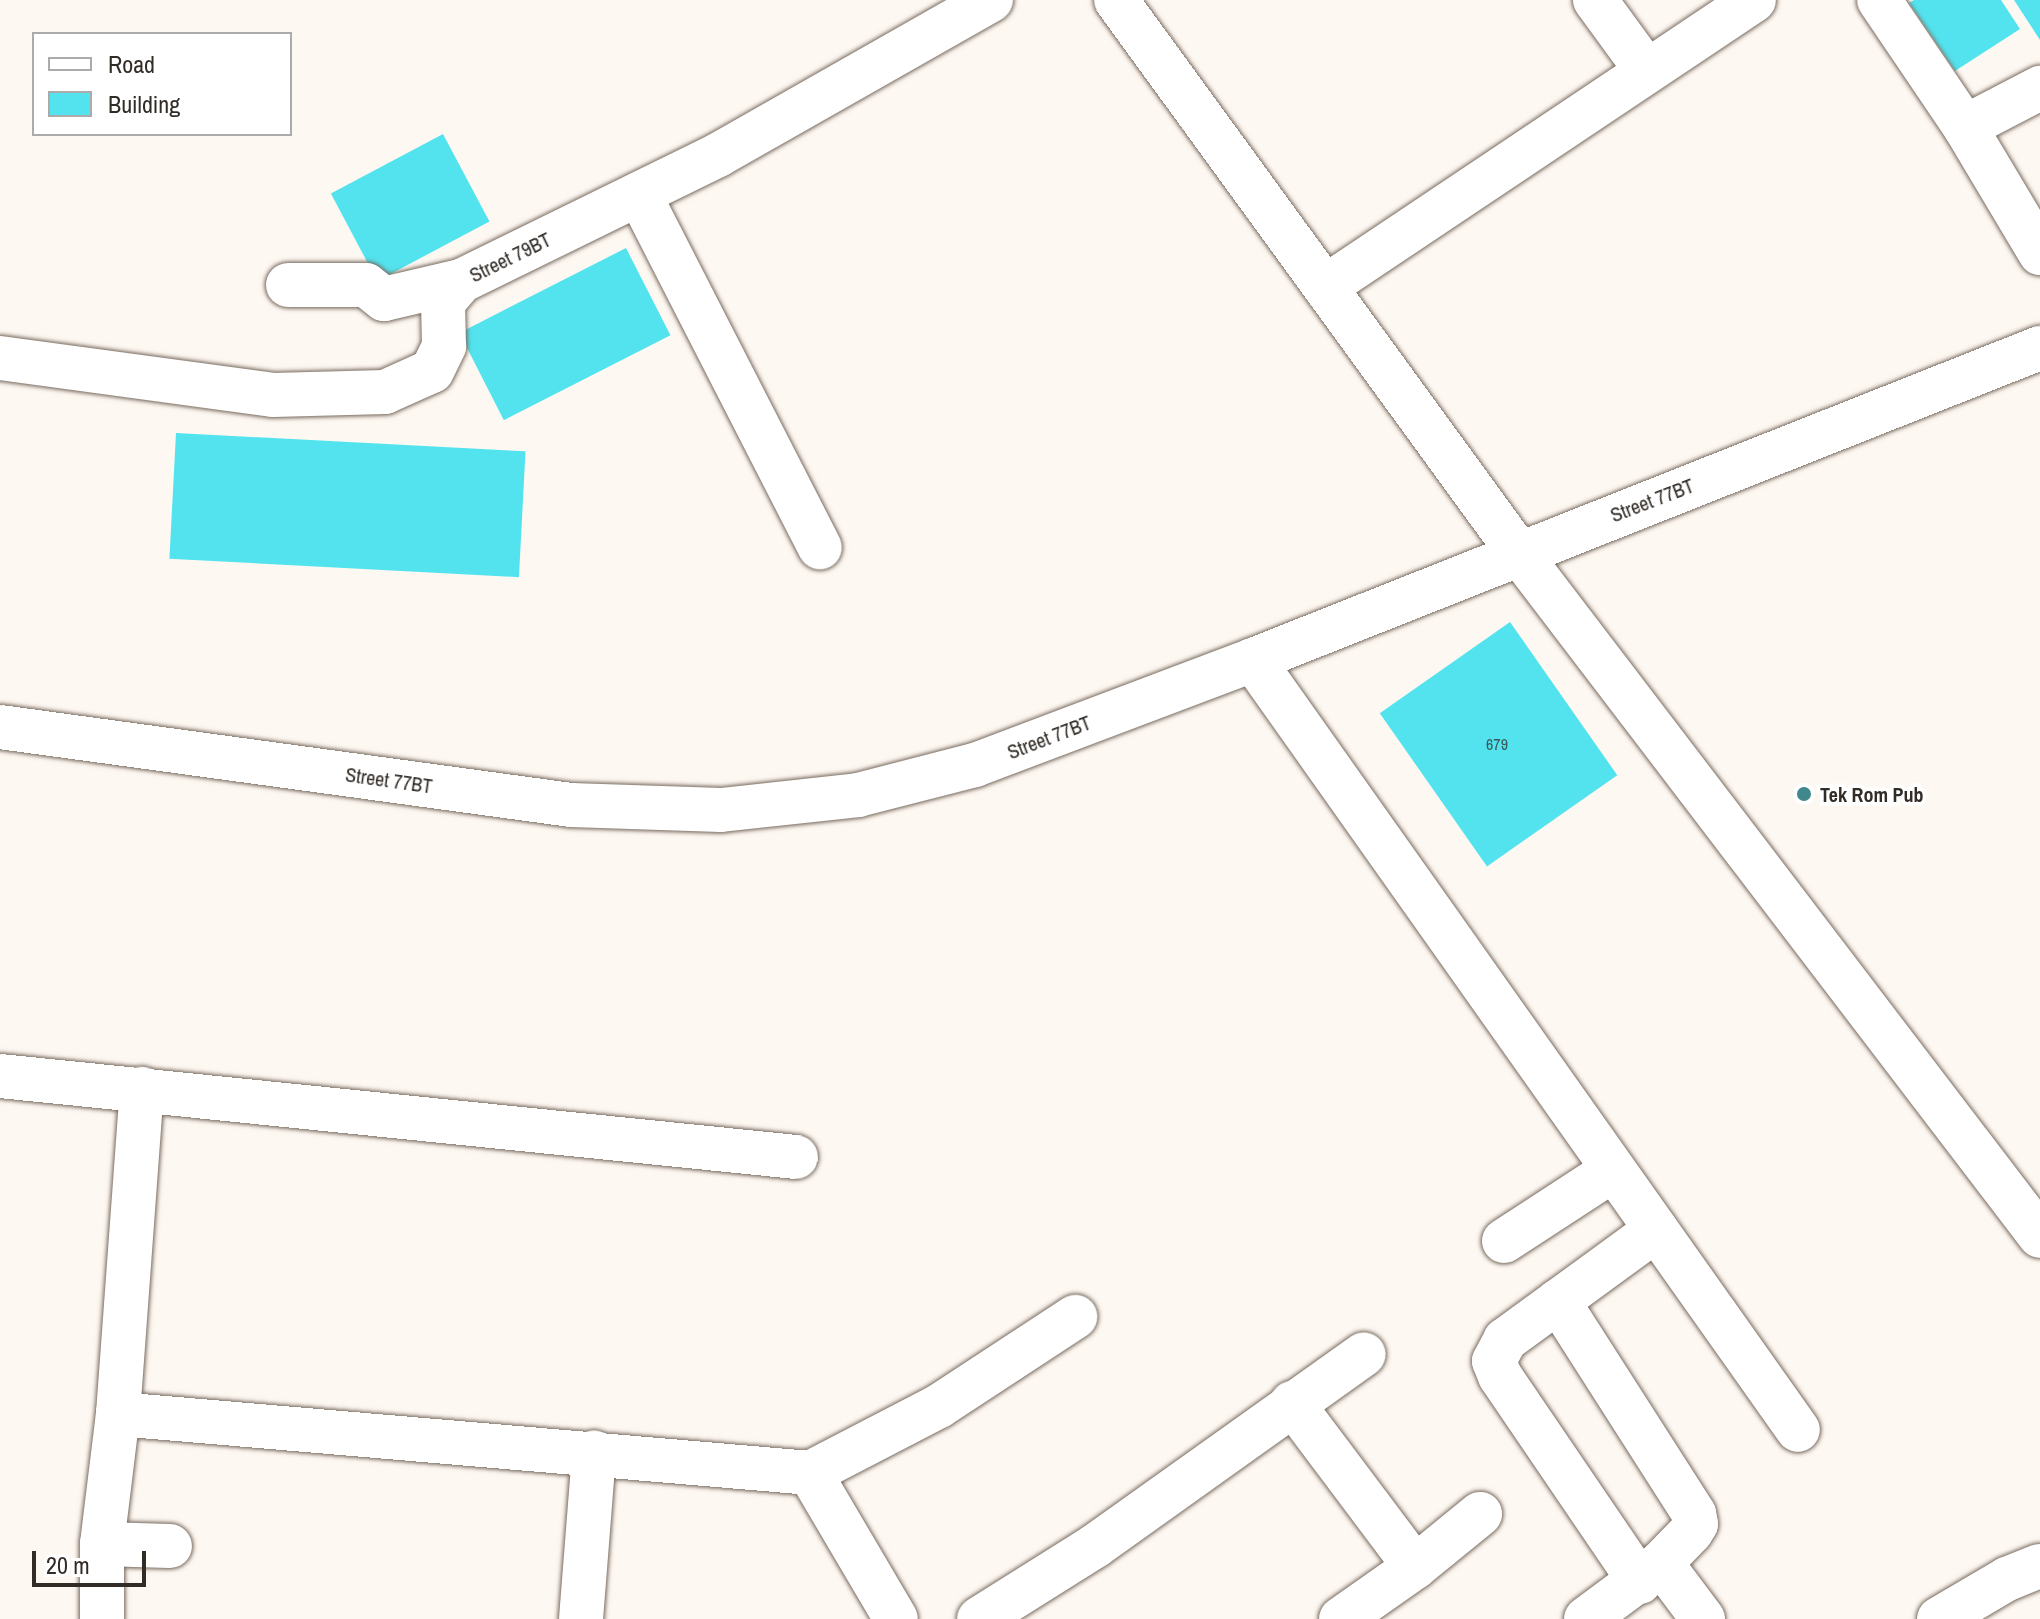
<!DOCTYPE html>
<style>
body{margin:0}
#map{position:relative;width:2040px;height:1619px;overflow:hidden;background:#fef8f2;font-family:"Archivo Narrow",sans-serif}
div>[style]{position:absolute}
[style*='--x']{left:calc(var(--x)*1px);top:calc(var(--y)*1px);width:calc(var(--w)*1px);rotate:calc(var(--a)*1deg)}
.building>*{inset:0;background:#53e3ee;transform-origin:0 0}
.roads{filter:drop-shadow(0 0 2px #786b5f) drop-shadow(0 0 2px #786b5f)}
.minor>*{height:44px;margin:-22px;padding:0 22px;transform-origin:22px;border-radius:22px;background:#fff}
.dots>*{width:22px;height:22px;translate:-50% -50%;box-sizing:border-box;border:4px solid #fff;border-radius:50%}
span{translate:-50% -50%;white-space:nowrap;text-align:center;line-height:1.15;-webkit-text-stroke:7px #fff;paint-order:stroke}
.number-label{font-size:16px;color:#3a5a59}
.number-label span{-webkit-text-stroke-width:0}
.street-label{font-size:20px;color:#322c27}
.poi-label{font-size:20px;color:#322c27;font-weight:700}
.left{translate:0 -50%;text-align:left}
.legend{position:absolute;left:32px;top:32px;width:260px;height:104px;box-sizing:border-box;background:#fff;border:2px solid #adaba9;margin:0;padding:10px 14px;list-style:none;font-size:24px;color:#322c27}
.legend li{display:flex;align-items:center;gap:16px;height:40px}
.legend b{width:40px;border:2px solid #adaba9}
.scale{position:absolute;left:32px;top:1551px;width:114px;height:36px;box-sizing:border-box;border:4px solid #322c27;border-top:0;padding-left:10px;font-size:24px;line-height:28px;white-space:nowrap;color:#322c27;-webkit-text-stroke:6px #fff;paint-order:stroke}
</style>
<div id="map">
<div class="building">
<i style="clip-path:polygon(1914px 0,2001px 0,2020px 29px,1955px 71px,1909px 3px)"></i>
<i style="clip-path:polygon(2014px 0,2040px 0,2040px 40px)"></i>
<i style="left:443px;top:134px;width:99px;height:127px;rotate:62deg"></i>
<i style="left:626px;top:248px;width:98px;height:187px;rotate:63deg"></i>
<i style="left:176px;top:433px;width:350px;height:126px;rotate:3deg"></i>
<i style="left:1510px;top:622px;width:187px;height:159px;rotate:55deg"></i>
</div>
<div class="roads">
<div class="minor">
<i style="--x:1116;--y:0;--w:683;--a:53.94"></i>
<i style="--x:1518;--y:552;--w:860;--a:52.65"></i>
<i style="--x:1595;--y:0;--w:87;--a:53.9"></i>
<i style="--x:1879;--y:0;--w:153;--a:55.9"></i>
<i style="--x:1965;--y:127;--w:147;--a:59.2"></i>
<i style="--x:1965;--y:127;--w:85;--a:-27.5"></i>
<i style="--x:639;--y:194;--w:397;--a:62.9"></i>
<i style="--x:288;--y:285;--w:78;--a:0"></i>
<i style="--x:366;--y:285;--w:23;--a:38"></i>
<i style="--x:384;--y:299;--w:79;--a:-13.2"></i>
<i style="--x:1325;--y:287;--w:516;--a:-33.78"></i>
<i style="--x:0;--y:358;--w:275;--a:7.7"></i>
<i style="--x:273;--y:395;--w:112;--a:-1.5"></i>
<i style="--x:385;--y:392;--w:51;--a:-24.1"></i>
<i style="--x:432;--y:371;--w:28;--a:-64"></i>
<i style="--x:444;--y:346;--w:44;--a:-91.3"></i>
<i style="--x:443;--y:302;--w:28;--a:-49"></i>
<i style="--x:461;--y:281;--w:286;--a:-26.1"></i>
<i style="--x:718;--y:155;--w:314;--a:-29.6"></i>
<i style="--x:1253;--y:660;--w:943;--a:54.71"></i>
<i style="--x:0;--y:727;--w:576;--a:7.78"></i>
<i style="--x:571;--y:805;--w:150;--a:1.9"></i>
<i style="--x:721;--y:810;--w:138;--a:-6.2"></i>
<i style="--x:858;--y:795;--w:121;--a:-14.4"></i>
<i style="--x:975;--y:765;--w:297;--a:-20.7"></i>
<i style="--x:1253;--y:660;--w:847;--a:-21.63"></i>
<i style="--x:0;--y:1076;--w:800;--a:5.81"></i>
<i style="--x:1504;--y:1241;--w:130;--a:-33.1"></i>
<i style="--x:1558;--y:1301;--w:253;--a:57.4"></i>
<i style="--x:1694;--y:1514;--w:10;--a:79"></i>
<i style="--x:1696;--y:1524;--w:9;--a:122"></i>
<i style="--x:1691;--y:1532;--w:43;--a:134.1"></i>
<i style="--x:1292;--y:1403;--w:205;--a:53.1"></i>
<i style="--x:118;--y:1414;--w:695;--a:4.87"></i>
<i style="--x:810;--y:1473;--w:169;--a:59.5"></i>
<i style="--x:810;--y:1473;--w:145;--a:-27.4"></i>
<i style="--x:939;--y:1406;--w:163;--a:-33.2"></i>
<i style="--x:102;--y:1544;--w:68;--a:1.7"></i>
<i style="--x:1640;--y:1582;--w:249;--a:-124.2"></i>
<i style="--x:1500;--y:1376;--w:16;--a:-112"></i>
<i style="--x:1494;--y:1361;--w:24;--a:-62"></i>
<i style="--x:1505;--y:1340;--w:187;--a:-36.1"></i>
<i style="--x:102;--y:1619;--w:75;--a:-90"></i>
<i style="--x:102;--y:1544;--w:131;--a:-83"></i>
<i style="--x:118;--y:1414;--w:326;--a:-85.8"></i>
<i style="--x:581;--y:1619;--w:167;--a:-85.5"></i>
<i style="--x:979;--y:1619;--w:137;--a:-32.2"></i>
<i style="--x:1095;--y:1546;--w:330;--a:-35.5"></i>
<i style="--x:1341;--y:1619;--w:90;--a:-35.1"></i>
<i style="--x:1415;--y:1567;--w:84;--a:-39.2"></i>
<i style="--x:1586;--y:1619;--w:94;--a:-36.7"></i>
<i style="--x:1661;--y:1563;--w:70;--a:53.1"></i>
<i style="--x:1939;--y:1619;--w:79;--a:-30.5"></i>
<i style="--x:2007;--y:1579;--w:35;--a:-22"></i>
</div>
</div>
<div class="dots">
<i style="left:1804px;top:794px;background:#40888e"></i>
</div>
<div class="number-label">
<span style="left:1497px;top:744px">679</span>
</div>
<div class="street-label">
<span style="left:510px;top:257px;rotate:-26deg">Street 79BT</span>
<span style="left:1652px;top:500px;rotate:-21deg">Street 77BT</span>
<span style="left:1049px;top:737px;rotate:-21deg">Street 77BT</span>
<span style="left:389px;top:780px;rotate:8deg">Street 77BT</span>
</div>
<div class="poi-label">
<span class="left" style="left:1820px;top:794px">Tek Rom Pub</span>
</div>
<ul class="legend">
<li><b style="height:10px;background:#fff"></b>Road</li>
<li><b style="height:22px;background:#53e3ee"></b>Building</li>
</ul>
<div class="scale">20 m</div>
</div>
